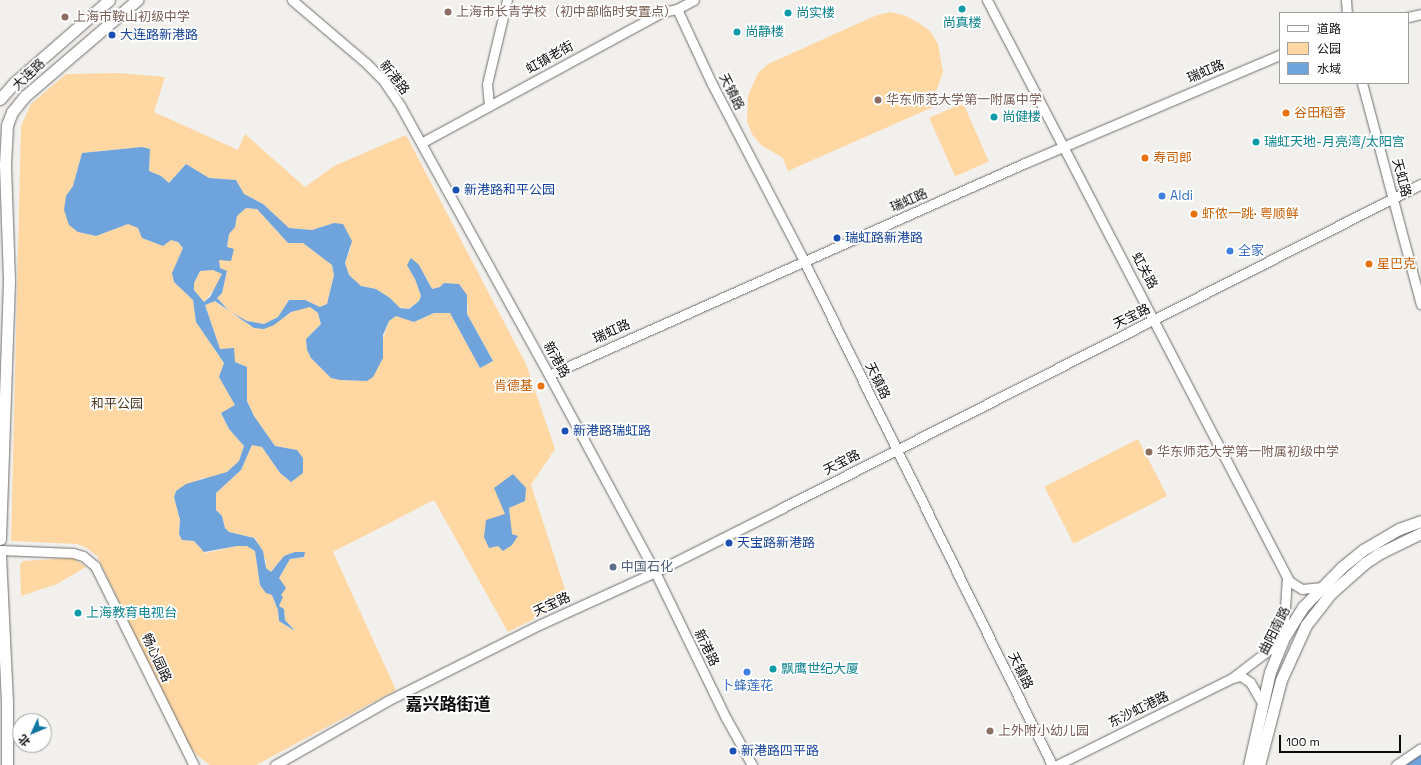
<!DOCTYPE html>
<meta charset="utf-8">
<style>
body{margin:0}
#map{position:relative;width:1421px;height:765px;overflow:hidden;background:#f2f0ed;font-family:"Space Grotesk","Noto Sans SC",sans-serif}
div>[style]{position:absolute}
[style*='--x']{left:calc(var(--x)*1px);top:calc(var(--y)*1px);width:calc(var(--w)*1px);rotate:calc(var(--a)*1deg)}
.green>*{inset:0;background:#fed7a3;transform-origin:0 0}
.water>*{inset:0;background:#6ea3dc}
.roads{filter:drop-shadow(0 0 1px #6e6c6a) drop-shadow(0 0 1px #6e6c6a)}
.minor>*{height:9px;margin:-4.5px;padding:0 4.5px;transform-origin:4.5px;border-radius:4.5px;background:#fff}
.major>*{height:11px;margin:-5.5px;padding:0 5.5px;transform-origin:5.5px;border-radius:5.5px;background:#fff}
.dots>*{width:11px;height:11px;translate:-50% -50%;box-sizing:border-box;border:2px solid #fff;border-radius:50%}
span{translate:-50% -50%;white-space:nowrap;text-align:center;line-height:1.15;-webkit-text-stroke:3.5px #fff;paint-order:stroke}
.education-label{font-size:13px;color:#785e54}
.left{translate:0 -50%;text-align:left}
.culture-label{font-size:13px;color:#0d838f}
.transit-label{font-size:13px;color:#164399}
.street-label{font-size:13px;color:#0c0c0b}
.food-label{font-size:13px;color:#c56008}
.right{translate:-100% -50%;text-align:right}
.shop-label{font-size:13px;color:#366cbe}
.park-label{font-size:13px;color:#4d381b}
.service-label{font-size:13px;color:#4e5e75}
.district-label{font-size:17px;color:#0c0c0b;font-weight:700}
.legend{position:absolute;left:1279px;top:12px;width:130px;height:72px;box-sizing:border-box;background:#fff;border:1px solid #9e9e9d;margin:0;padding:5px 7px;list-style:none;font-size:12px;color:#0c0c0b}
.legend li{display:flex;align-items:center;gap:8px;height:20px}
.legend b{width:20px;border:1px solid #9e9e9d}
.north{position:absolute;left:12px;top:713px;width:40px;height:40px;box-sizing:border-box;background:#fff;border:1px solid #9e9e9d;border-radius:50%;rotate:226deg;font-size:11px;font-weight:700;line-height:16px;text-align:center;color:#0c0c0b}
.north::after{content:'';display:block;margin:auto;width:14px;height:18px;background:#1175a1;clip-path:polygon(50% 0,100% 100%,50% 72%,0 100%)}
.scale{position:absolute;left:1279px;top:735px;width:122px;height:18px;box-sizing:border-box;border:2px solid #0c0c0b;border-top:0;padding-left:5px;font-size:12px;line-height:14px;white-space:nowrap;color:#0c0c0b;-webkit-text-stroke:3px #fff;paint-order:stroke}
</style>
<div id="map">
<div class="green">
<i style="clip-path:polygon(891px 12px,906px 16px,919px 23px,930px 31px,938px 44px,943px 72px,935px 94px,940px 104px,788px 171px,783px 158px,761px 145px,752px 134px,747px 121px,748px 96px,758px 73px,768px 64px,877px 15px)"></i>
<i style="clip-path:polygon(evenodd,118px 73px,165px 77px,154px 112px,238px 150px,245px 134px,305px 187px,334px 166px,406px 135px,526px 364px,555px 449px,531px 485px,569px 601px,508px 632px,434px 500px,333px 552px,396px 690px,256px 765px,210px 765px,198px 756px,188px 744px,97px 556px,87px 548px,77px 544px,11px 541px,21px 126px,31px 104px,66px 74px,118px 73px,142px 147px,150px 149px,149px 171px,161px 176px,169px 183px,186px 164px,209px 178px,236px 180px,244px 194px,263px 204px,289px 228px,312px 230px,334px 223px,351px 247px,345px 263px,349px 275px,361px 286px,376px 289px,390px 298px,399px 307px,408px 309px,419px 301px,421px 296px,415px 279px,407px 265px,425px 275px,432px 289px,440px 287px,468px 304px,467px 314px,493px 361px,480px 368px,450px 313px,434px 313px,417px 321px,396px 316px,389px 321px,382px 342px,383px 351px,367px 381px,340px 380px,307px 350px,306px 339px,321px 324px,318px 313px,310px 307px,298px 308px,283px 318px,254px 328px,214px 301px,205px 305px,220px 350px,235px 362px,247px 367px,247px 401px,254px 416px,275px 446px,297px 450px,291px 482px,280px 473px,262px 447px,252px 445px,241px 470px,216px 493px,216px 510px,222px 516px,225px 528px,229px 532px,255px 538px,266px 561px,266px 568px,271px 572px,284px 556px,304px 557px,290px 559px,279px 578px,279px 606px,284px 609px,285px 620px,295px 631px,279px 621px,278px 610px,272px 595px,260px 585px,255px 551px,247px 546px,237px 546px,206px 553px,194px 541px,183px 540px,179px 534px,180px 520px,174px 497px,176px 491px,202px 478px,211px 478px,227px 472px,239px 461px,244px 446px,229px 429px,221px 414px,236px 405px,219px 377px,224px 363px,196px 322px,193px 300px,174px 282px,183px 248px,178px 242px,171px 240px,163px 246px,143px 238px,138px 228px,128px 224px,96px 236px,78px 232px,66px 196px,73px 186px,82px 153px,142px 147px)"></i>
<i style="left:963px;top:103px;width:64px;height:37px;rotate:66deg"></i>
<i style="clip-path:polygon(245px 208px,257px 209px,288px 243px,303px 243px,332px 265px,334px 275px,327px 304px,320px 307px,305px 300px,289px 300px,278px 317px,264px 324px,247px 321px,229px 311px,217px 298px,222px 293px,227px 272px,220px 268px,219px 260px,234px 249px,227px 248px,229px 234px,235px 227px,237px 216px)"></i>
<i style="clip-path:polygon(213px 270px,222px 273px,217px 286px,204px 302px,194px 290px,194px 283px,200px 271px)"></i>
<i style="left:1138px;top:439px;width:64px;height:105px;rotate:63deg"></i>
<i style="clip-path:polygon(73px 558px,86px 567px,57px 584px,21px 596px,20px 565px,23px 561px)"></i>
</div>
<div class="water">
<i style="clip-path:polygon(evenodd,142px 147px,150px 149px,149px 171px,161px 176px,169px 183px,186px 164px,209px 178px,236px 180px,244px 194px,263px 204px,289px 228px,312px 230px,334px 223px,343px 224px,352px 241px,345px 263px,349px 275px,361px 286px,376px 289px,390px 298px,400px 308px,409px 309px,419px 301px,421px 296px,415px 279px,407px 265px,411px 258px,419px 265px,432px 289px,440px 287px,444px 283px,459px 284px,467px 295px,467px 314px,493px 361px,480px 368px,450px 313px,434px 313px,414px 322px,396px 316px,389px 321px,383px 335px,383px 358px,373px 377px,367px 381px,340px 380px,331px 378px,311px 358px,307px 350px,306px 339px,321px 324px,318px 313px,310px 307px,291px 312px,274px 325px,264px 329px,254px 328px,215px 301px,205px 305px,220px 349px,234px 348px,235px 362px,247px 367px,247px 401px,254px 416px,275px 446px,297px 450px,303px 458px,303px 473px,291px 482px,280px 473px,262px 447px,252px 445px,241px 470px,216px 493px,216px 510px,222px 516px,225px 528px,229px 532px,254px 538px,263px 551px,266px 568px,271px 572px,284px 556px,295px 552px,305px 552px,304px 557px,290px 559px,279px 578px,286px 588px,281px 595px,283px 597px,279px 606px,284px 609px,285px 620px,295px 631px,279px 621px,278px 610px,272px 595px,266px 593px,260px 585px,255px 551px,247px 546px,237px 546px,204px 552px,194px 541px,182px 540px,179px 534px,180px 520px,174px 497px,176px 491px,186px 484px,227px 472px,239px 461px,244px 446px,229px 429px,221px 413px,235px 405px,219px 377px,224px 363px,196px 322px,193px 300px,174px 282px,172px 273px,183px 248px,178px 242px,171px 240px,163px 246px,142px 238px,138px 228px,128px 224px,96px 236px,78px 232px,69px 225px,64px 210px,66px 196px,73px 186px,82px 153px,142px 147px,246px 208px,257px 209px,288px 243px,303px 243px,332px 265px,334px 275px,327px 304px,320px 307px,305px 300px,289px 300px,278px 317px,264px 324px,247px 321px,229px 311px,217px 298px,222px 293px,227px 271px,220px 268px,219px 260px,231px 261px,234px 249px,227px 247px,229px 234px,235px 227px,237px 216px,246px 208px,142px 147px,213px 270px,222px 274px,210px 297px,204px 302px,194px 290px,194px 283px,200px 271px,213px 270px)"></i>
<i style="clip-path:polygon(513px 474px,526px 488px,525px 501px,509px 508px,512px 534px,518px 536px,512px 545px,503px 551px,498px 546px,489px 548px,484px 537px,486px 520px,505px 514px,494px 488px)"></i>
<i style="clip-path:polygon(1421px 754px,1421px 765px,1404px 765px,1414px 758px)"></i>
</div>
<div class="roads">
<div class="minor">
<i style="--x:292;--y:0;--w:97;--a:40.4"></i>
<i style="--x:366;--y:63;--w:24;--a:45"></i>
<i style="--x:383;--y:80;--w:32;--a:56"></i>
<i style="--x:401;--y:107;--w:306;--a:61.1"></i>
<i style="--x:549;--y:375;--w:224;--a:61.7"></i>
<i style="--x:655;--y:572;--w:162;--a:64.1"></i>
<i style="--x:726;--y:718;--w:54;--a:61"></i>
<i style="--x:987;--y:0;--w:655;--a:62.53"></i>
<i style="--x:1289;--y:581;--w:15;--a:32"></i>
<i style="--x:1302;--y:589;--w:18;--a:-6"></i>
<i style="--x:1346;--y:0;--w:13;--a:86"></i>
<i style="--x:677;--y:9;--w:81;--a:65"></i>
<i style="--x:711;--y:82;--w:202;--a:62.5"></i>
<i style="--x:804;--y:261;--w:562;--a:63.8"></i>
<i style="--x:1408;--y:17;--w:13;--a:-13"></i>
<i style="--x:1362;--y:83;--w:229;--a:75.1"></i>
<i style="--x:489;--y:106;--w:22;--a:-95"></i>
<i style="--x:487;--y:84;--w:86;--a:-76.6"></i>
<i style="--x:421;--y:143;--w:274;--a:-28.5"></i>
<i style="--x:662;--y:12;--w:15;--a:-11"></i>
<i style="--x:677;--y:9;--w:19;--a:-28"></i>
<i style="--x:549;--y:375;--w:521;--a:-24.01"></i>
<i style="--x:1025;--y:163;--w:277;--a:-23"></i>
<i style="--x:0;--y:550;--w:73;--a:2.4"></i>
<i style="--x:73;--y:553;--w:10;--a:17"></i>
<i style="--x:83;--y:556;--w:16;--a:40"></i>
<i style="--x:95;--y:566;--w:222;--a:63.6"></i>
<i style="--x:1232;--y:678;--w:9;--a:-13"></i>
<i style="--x:1241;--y:676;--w:11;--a:34"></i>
<i style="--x:1250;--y:682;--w:24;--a:60"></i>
<i style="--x:275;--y:765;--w:129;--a:-29.7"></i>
<i style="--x:387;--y:701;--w:172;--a:-26.6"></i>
<i style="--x:541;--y:624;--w:125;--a:-24.5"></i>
<i style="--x:655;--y:572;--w:142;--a:-26.7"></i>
<i style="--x:782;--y:508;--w:716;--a:-26.89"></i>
<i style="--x:1057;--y:765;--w:195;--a:-26.4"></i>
<i style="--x:1232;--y:678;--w:64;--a:-37.4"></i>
<i style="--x:1283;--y:639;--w:62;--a:-86.3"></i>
<i style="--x:1396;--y:765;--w:30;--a:-34"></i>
</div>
<div class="major">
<i style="--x:0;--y:99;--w:21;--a:-49"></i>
<i style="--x:14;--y:83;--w:126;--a:-41.1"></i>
<i style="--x:0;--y:539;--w:259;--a:-88"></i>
<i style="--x:9;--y:280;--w:116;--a:-92"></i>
<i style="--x:5;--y:164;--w:39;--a:-87"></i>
<i style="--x:7;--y:125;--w:14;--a:-69"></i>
<i style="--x:12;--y:112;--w:21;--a:-51"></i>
<i style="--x:25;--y:96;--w:148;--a:-40.6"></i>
<i style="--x:0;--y:554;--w:148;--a:87.3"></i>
<i style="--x:7;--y:702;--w:63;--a:90"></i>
<i style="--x:1249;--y:765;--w:95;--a:-77.3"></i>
<i style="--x:1270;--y:672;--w:35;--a:-68"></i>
<i style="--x:1283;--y:639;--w:38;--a:-58"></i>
<i style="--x:1303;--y:607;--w:56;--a:-45.7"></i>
<i style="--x:1342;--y:567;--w:27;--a:-39"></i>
<i style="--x:1363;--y:550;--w:42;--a:-30.3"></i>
<i style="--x:1399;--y:529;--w:23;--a:-20"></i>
<i style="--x:1259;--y:765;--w:88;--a:-75.5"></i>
<i style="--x:1281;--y:680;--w:60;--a:-65.6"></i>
<i style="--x:1306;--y:625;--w:41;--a:-52"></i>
<i style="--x:1331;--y:593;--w:45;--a:-41.4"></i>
<i style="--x:1365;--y:563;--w:18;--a:-34"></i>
<i style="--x:1380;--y:553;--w:46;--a:-26"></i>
</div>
</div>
<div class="dots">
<i style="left:962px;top:9px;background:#0f9aa8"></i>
<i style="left:448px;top:12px;background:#8d6e63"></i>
<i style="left:788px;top:13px;background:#0f9aa8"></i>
<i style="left:65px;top:17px;background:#8d6e63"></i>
<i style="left:737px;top:32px;background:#0f9aa8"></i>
<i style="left:112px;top:35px;background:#1a4fb4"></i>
<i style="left:878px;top:100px;background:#8d6e63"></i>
<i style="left:1286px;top:113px;background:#e8710a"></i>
<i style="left:994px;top:117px;background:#0f9aa8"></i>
<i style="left:1256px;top:142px;background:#0f9aa8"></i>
<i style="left:1145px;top:158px;background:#e8710a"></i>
<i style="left:456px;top:190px;background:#1a4fb4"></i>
<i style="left:1162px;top:196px;background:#3f7fe0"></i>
<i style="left:1194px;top:214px;background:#e8710a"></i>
<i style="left:837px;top:238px;background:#1a4fb4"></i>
<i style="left:1230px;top:251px;background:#3f7fe0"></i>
<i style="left:1369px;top:264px;background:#e8710a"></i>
<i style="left:541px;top:386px;background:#e8710a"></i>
<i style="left:565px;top:431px;background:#1a4fb4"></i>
<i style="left:1149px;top:452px;background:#8d6e63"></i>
<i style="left:729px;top:543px;background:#1a4fb4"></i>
<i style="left:613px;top:567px;background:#5c6f8a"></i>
<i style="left:78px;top:613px;background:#0f9aa8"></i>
<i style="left:773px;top:669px;background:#0f9aa8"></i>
<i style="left:747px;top:672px;background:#3f7fe0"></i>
<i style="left:990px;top:731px;background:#8d6e63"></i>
<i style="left:733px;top:751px;background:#1a4fb4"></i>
</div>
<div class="education-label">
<span class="left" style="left:456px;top:12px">上海市长青学校（初中部临时安置点）</span>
<span class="left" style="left:73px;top:17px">上海市鞍山初级中学</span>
<span class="left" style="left:886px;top:100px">华东师范大学第一附属中学</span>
<span class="left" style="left:1157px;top:452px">华东师范大学第一附属初级中学</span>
<span class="left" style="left:998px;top:731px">上外附小幼儿园</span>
</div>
<div class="culture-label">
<span class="left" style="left:796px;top:13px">尚实楼</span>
<span style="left:962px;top:23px">尚真楼</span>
<span class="left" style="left:745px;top:32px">尚静楼</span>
<span class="left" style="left:1002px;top:117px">尚健楼</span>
<span class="left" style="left:1264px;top:142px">瑞虹天地-月亮湾/太阳宫</span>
<span class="left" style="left:86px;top:613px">上海教育电视台</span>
<span class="left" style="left:781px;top:669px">飘鹰世纪大厦</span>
</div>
<div class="transit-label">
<span class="left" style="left:120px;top:35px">大连路新港路</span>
<span class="left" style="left:464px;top:190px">新港路和平公园</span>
<span class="left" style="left:845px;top:238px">瑞虹路新港路</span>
<span class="left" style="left:573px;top:431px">新港路瑞虹路</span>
<span class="left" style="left:737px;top:543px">天宝路新港路</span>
<span class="left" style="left:741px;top:751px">新港路四平路</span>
</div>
<div class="street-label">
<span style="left:550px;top:58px;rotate:-29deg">虹镇老街</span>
<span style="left:1206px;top:72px;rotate:-23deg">瑞虹路</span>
<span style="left:29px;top:75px;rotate:-43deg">大连路</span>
<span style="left:394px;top:78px;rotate:52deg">新港路</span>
<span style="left:731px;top:92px;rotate:63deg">天镇路</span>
<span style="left:1401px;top:178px;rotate:75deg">天虹路</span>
<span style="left:909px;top:201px;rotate:-24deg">瑞虹路</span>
<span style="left:1144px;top:271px;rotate:62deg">虹关路</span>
<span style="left:1132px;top:317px;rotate:-26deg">天宝路</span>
<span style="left:612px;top:332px;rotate:-24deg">瑞虹路</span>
<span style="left:556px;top:360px;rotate:61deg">新港路</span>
<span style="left:877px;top:381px;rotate:64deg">天镇路</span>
<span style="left:842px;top:463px;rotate:-27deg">天宝路</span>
<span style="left:552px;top:605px;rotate:-25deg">天宝路</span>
<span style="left:1275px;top:631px;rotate:-63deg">曲阳南路</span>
<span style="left:706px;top:648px;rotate:64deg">新港路</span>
<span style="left:156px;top:658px;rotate:65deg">畅心园路</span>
<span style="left:1020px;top:671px;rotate:64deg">天镇路</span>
<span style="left:1139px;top:710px;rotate:-26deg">东沙虹港路</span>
</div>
<div class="food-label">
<span class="left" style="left:1294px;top:113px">谷田稻香</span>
<span class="left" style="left:1153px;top:158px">寿司郎</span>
<span class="left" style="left:1202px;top:214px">虾侬一跳· 粤顺鲜</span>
<span class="left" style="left:1377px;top:264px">星巴克</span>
<span class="right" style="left:533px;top:386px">肯德基</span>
</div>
<div class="shop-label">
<span class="left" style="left:1170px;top:196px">Aldi</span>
<span class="left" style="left:1238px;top:251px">全家</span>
<span style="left:747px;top:686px">卜蜂莲花</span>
</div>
<div class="park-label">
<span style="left:117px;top:404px">和平公园</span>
</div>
<div class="service-label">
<span class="left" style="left:621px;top:567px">中国石化</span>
</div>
<div class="district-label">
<span style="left:448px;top:705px">嘉兴路街道</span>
</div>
<ul class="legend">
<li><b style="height:5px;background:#fff"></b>道路</li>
<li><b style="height:11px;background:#fed7a3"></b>公园</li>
<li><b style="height:11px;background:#6ea3dc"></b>水域</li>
</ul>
<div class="north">北</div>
<div class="scale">100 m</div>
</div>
